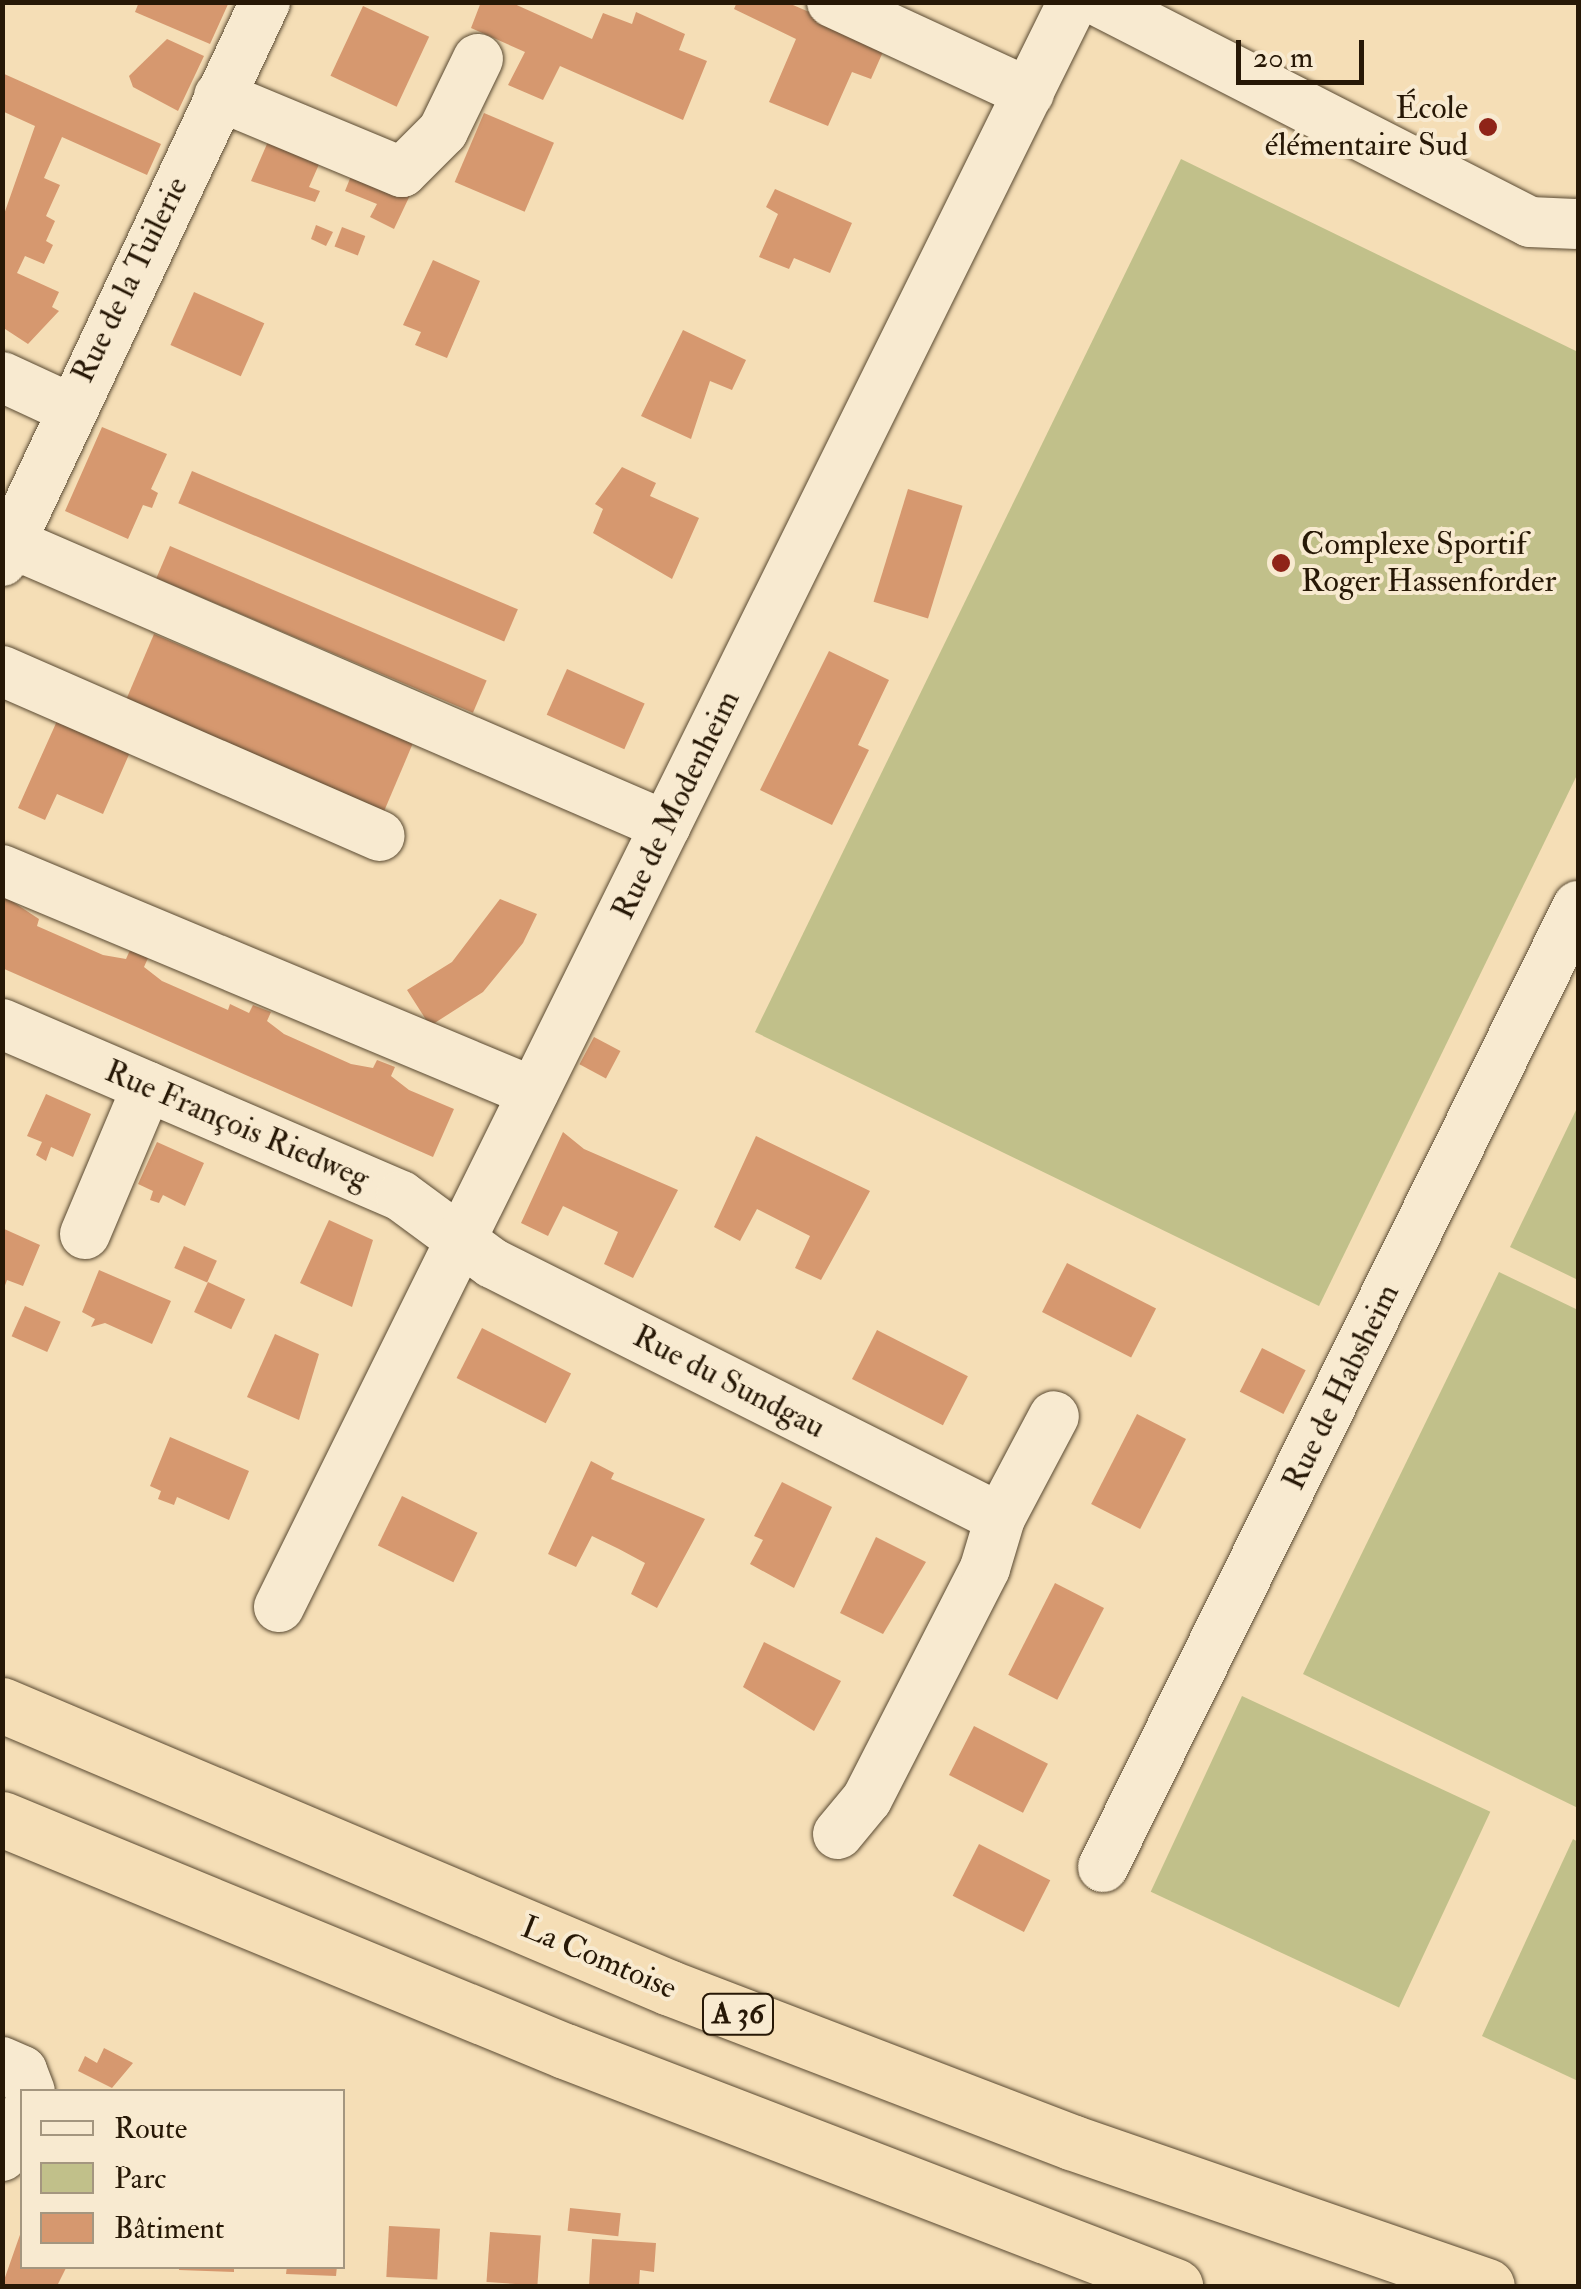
<!DOCTYPE html>
<meta charset="utf-8">
<style>
body{margin:0}
#map{position:relative;width:1581px;height:2289px;overflow:hidden;background:#f5deb6;font-family:"IM FELL Double Pica",serif}
div>[style]{position:absolute}
[style*='--x']{left:calc(var(--x)*1px);top:calc(var(--y)*1px);width:calc(var(--w)*1px);rotate:calc(var(--a)*1deg)}
.green>*{inset:0;background:#c1c08a;transform-origin:0 0}
.building>*{inset:0;background:#d6986f;transform-origin:0 0}
.roads{filter:drop-shadow(0 0 2px #5a4a32) drop-shadow(0 0 2px #5a4a32)}
.minor>*{height:50px;margin:-25px;padding:0 25px;transform-origin:25px;border-radius:25px;background:#f8ead0}
.highway>*{height:55px;margin:-27.5px;padding:0 27.5px;transform-origin:27.5px;border-radius:27.5px;background:#f5deb6}
.dots>*{width:28px;height:28px;translate:-50% -50%;box-sizing:border-box;border:5px solid #f8ead0;border-radius:50%}
span{translate:-50% -50%;white-space:nowrap;text-align:center;line-height:1.15;-webkit-text-stroke:8px #f8ead0;paint-order:stroke}
.shield-label span{padding:2px 8px;background:#f8ead0;border:2px solid;border-radius:8px;-webkit-text-stroke-width:0}
.shield-label{font-size:30px;color:#271806;font-weight:700}
.poi-label{font-size:32px;color:#271806}
.right{translate:-100% -50%;text-align:right}
.left{translate:0 -50%;text-align:left}
.street-label{font-size:32px;color:#271806}
.frame{position:absolute;inset:0;border:5px solid #271806;pointer-events:none}
.legend{position:absolute;left:20px;top:2089px;width:325px;height:180px;box-sizing:border-box;background:#f8ead0;border:2px solid #a4967f;margin:0;padding:12px 18px;list-style:none;font-size:30px;color:#271806}
.legend li{display:flex;align-items:center;gap:20px;height:50px}
.legend b{width:50px;border:2px solid #a4967f}
.scale{position:absolute;left:1236px;top:40px;width:128px;height:45px;box-sizing:border-box;border:5px solid #271806;border-top:0;padding-left:12px;font-size:30px;line-height:35px;white-space:nowrap;color:#271806;-webkit-text-stroke:8px #f8ead0;paint-order:stroke}
</style>
<div id="map">
<div class="green">
<i style="clip-path:polygon(1181px 159px,1578px 352px,1578px 773px,1319px 1306px,755px 1032px)"></i>
<i style="clip-path:polygon(1578px 1106px,1578px 1280px,1510px 1247px)"></i>
<i style="clip-path:polygon(1499px 1272px,1578px 1310px,1578px 1808px,1303px 1674px)"></i>
<i style="left:1242px;top:1696px;width:274px;height:216px;rotate:25deg"></i>
<i style="clip-path:polygon(1573px 1839px,1578px 1842px,1578px 2081px,1482px 2036px)"></i>
</div>
<div class="building">
<i style="clip-path:polygon(139px 2px,229px 2px,210px 44px,135px 12px)"></i>
<i style="clip-path:polygon(481px 2px,510px 2px,592px 39px,603px 13px,632px 24px,636px 12px,685px 34px,679px 50px,707px 61px,683px 120px,560px 66px,543px 100px,508px 85px,525px 52px,471px 28px)"></i>
<i style="clip-path:polygon(737px 2px,786px 2px,886px 45px,871px 79px,852px 72px,828px 126px,769px 102px,796px 39px,734px 9px)"></i>
<i style="left:363px;top:6px;width:73px;height:77px;rotate:25deg"></i>
<i style="clip-path:polygon(167px 39px,204px 56px,178px 111px,133px 87px,129px 76px)"></i>
<i style="clip-path:polygon(2px 73px,161px 144px,147px 175px,62px 137px,44px 178px,60px 185px,46px 216px,55px 221px,46px 241px,53px 245px,44px 264px,25px 256px,17px 273px,59px 292px,52px 307px,59px 311px,28px 344px,2px 327px,2px 220px,35px 126px,2px 111px)"></i>
<i style="left:484px;top:113px;width:76px;height:75px;rotate:23deg"></i>
<i style="clip-path:polygon(273px 130px,324px 153px,309px 187px,320px 191px,315px 202px,251px 181px)"></i>
<i style="clip-path:polygon(355px 166px,412px 191px,394px 229px,370px 217px,377px 204px,345px 191px)"></i>
<i style="clip-path:polygon(775px 189px,852px 223px,830px 273px,794px 258px,789px 269px,759px 257px,778px 214px,766px 207px)"></i>
<i style="clip-path:polygon(316px 225px,333px 232px,326px 246px,311px 239px)"></i>
<i style="left:342px;top:227px;width:25px;height:21px;rotate:21deg"></i>
<i style="clip-path:polygon(433px 260px,480px 281px,447px 358px,415px 345px,421px 332px,403px 325px)"></i>
<i style="left:194px;top:292px;width:77px;height:58px;rotate:24deg"></i>
<i style="clip-path:polygon(683px 330px,746px 360px,732px 390px,710px 381px,691px 439px,641px 416px)"></i>
<i style="clip-path:polygon(102px 427px,167px 454px,151px 489px,158px 493px,152px 508px,143px 505px,128px 539px,65px 511px)"></i>
<i style="clip-path:polygon(622px 467px,656px 483px,650px 496px,699px 518px,672px 579px,593px 533px,603px 509px,595px 504px)"></i>
<i style="left:192px;top:471px;width:354px;height:35px;rotate:23deg"></i>
<i style="left:908px;top:489px;width:57px;height:118px;rotate:17deg"></i>
<i style="left:170px;top:546px;width:344px;height:35px;rotate:23deg"></i>
<i style="left:154px;top:634px;width:281px;height:73px;rotate:23deg"></i>
<i style="clip-path:polygon(829px 651px,889px 680px,858px 745px,869px 750px,832px 825px,760px 790px)"></i>
<i style="left:567px;top:669px;width:85px;height:50px;rotate:24deg"></i>
<i style="clip-path:polygon(61px 712px,134px 743px,103px 814px,57px 794px,45px 820px,18px 808px)"></i>
<i style="clip-path:polygon(4px 896px,39px 919px,37px 926px,103px 955px,126px 959px,130px 950px,148px 958px,144px 967px,162px 981px,228px 1010px,230px 1004px,249px 1013px,253px 1005px,271px 1012px,267px 1021px,284px 1034px,351px 1064px,373px 1068px,377px 1060px,395px 1067px,391px 1076px,409px 1090px,454px 1109px,433px 1157px,2px 968px)"></i>
<i style="clip-path:polygon(500px 899px,537px 914px,523px 943px,483px 992px,430px 1026px,407px 990px,452px 962px)"></i>
<i style="left:594px;top:1037px;width:30px;height:31px;rotate:28deg"></i>
<i style="clip-path:polygon(46px 1094px,91px 1114px,73px 1157px,51px 1147px,46px 1161px,36px 1155px,42px 1142px,27px 1136px)"></i>
<i style="clip-path:polygon(563px 1132px,584px 1149px,678px 1190px,633px 1278px,604px 1264px,618px 1232px,563px 1206px,548px 1236px,521px 1223px)"></i>
<i style="clip-path:polygon(756px 1136px,870px 1191px,821px 1280px,795px 1268px,810px 1236px,757px 1209px,740px 1241px,714px 1227px)"></i>
<i style="clip-path:polygon(157px 1142px,204px 1163px,185px 1206px,163px 1195px,159px 1203px,150px 1200px,153px 1191px,138px 1184px)"></i>
<i style="clip-path:polygon(329px 1220px,373px 1240px,352px 1307px,300px 1283px)"></i>
<i style="clip-path:polygon(2px 1228px,40px 1245px,23px 1286px,7px 1280px,3px 1291px)"></i>
<i style="left:184px;top:1246px;width:36px;height:24px;rotate:24deg"></i>
<i style="left:1067px;top:1263px;width:100px;height:55px;rotate:27deg"></i>
<i style="clip-path:polygon(99px 1270px,171px 1301px,152px 1344px,105px 1323px,91px 1327px,95px 1319px,82px 1312px)"></i>
<i style="left:208px;top:1282px;width:41px;height:33px;rotate:25deg"></i>
<i style="left:25px;top:1306px;width:39px;height:33px;rotate:24deg"></i>
<i style="left:482px;top:1328px;width:100px;height:56px;rotate:27deg"></i>
<i style="left:877px;top:1330px;width:102px;height:55px;rotate:27deg"></i>
<i style="clip-path:polygon(275px 1334px,319px 1354px,299px 1420px,247px 1397px)"></i>
<i style="left:1262px;top:1348px;width:49px;height:49px;rotate:27deg"></i>
<i style="left:1137px;top:1414px;width:55px;height:101px;rotate:27deg"></i>
<i style="clip-path:polygon(170px 1437px,249px 1471px,229px 1520px,177px 1497px,174px 1505px,158px 1499px,161px 1491px,150px 1486px)"></i>
<i style="clip-path:polygon(591px 1461px,614px 1473px,611px 1479px,705px 1519px,657px 1608px,631px 1594px,645px 1563px,619px 1549px,592px 1536px,576px 1567px,548px 1554px)"></i>
<i style="clip-path:polygon(782px 1482px,832px 1507px,794px 1588px,750px 1564px,763px 1540px,754px 1536px)"></i>
<i style="left:402px;top:1496px;width:84px;height:55px;rotate:26deg"></i>
<i style="clip-path:polygon(876px 1537px,926px 1562px,883px 1634px,840px 1613px)"></i>
<i style="left:1055px;top:1583px;width:55px;height:103px;rotate:27deg"></i>
<i style="clip-path:polygon(764px 1642px,841px 1681px,814px 1731px,743px 1687px)"></i>
<i style="left:974px;top:1726px;width:83px;height:55px;rotate:27deg"></i>
<i style="left:979px;top:1844px;width:80px;height:58px;rotate:27deg"></i>
<i style="clip-path:polygon(104px 2048px,133px 2063px,112px 2088px,78px 2071px,85px 2056px,97px 2063px)"></i>
<i style="left:570px;top:2208px;width:51px;height:23px;rotate:6deg"></i>
<i style="left:389px;top:2226px;width:51px;height:51px;rotate:3deg"></i>
<i style="clip-path:polygon(22px 2229px,22px 2266px,67px 2266px,57px 2286px,2px 2286px)"></i>
<i style="left:490px;top:2232px;width:51px;height:50px;rotate:4deg"></i>
<i style="clip-path:polygon(592px 2239px,656px 2243px,654px 2272px,640px 2270px,639px 2286px,589px 2286px)"></i>
<i style="clip-path:polygon(179px 2266px,234px 2266px,234px 2272px,179px 2270px)"></i>
<i style="clip-path:polygon(287px 2266px,337px 2266px,336px 2276px,286px 2274px)"></i>
</div>
<div class="roads">
<div class="minor">
<i style="--x:832;--y:2;--w:217;--a:24.8"></i>
<i style="--x:1100;--y:2;--w:483;--a:27.1"></i>
<i style="--x:1530;--y:222;--w:48;--a:2.4"></i>
<i style="--x:219;--y:96;--w:198;--a:22.6"></i>
<i style="--x:402;--y:172;--w:58;--a:-45"></i>
<i style="--x:443;--y:131;--w:80;--a:-64.1"></i>
<i style="--x:2;--y:377;--w:74;--a:24.8"></i>
<i style="--x:2;--y:539;--w:723;--a:23.38"></i>
<i style="--x:2;--y:561;--w:618;--a:-64.8"></i>
<i style="--x:2;--y:671;--w:412;--a:23.6"></i>
<i style="--x:2;--y:870;--w:576;--a:22.69"></i>
<i style="--x:2;--y:1024;--w:434;--a:23.3"></i>
<i style="--x:401;--y:1196;--w:113;--a:36.4"></i>
<i style="--x:492;--y:1263;--w:568;--a:26.66"></i>
<i style="--x:1000;--y:1518;--w:115;--a:-62.1"></i>
<i style="--x:85;--y:1234;--w:160;--a:-67.1"></i>
<i style="--x:279;--y:1607;--w:1791;--a:-63.68"></i>
<i style="--x:838;--y:1834;--w:45;--a:-50.4"></i>
<i style="--x:867;--y:1799;--w:259;--a:-62.9"></i>
<i style="--x:985;--y:1568;--w:52;--a:-73.3"></i>
<i style="--x:1103;--y:1867;--w:1072;--a:-63.7"></i>
<i style="--x:2;--y:2062;--w:22;--a:24"></i>
<i style="--x:22;--y:2071;--w:22;--a:69"></i>
<i style="--x:2;--y:2156;--w:44;--a:-62.9"></i>
</div>
<div class="highway">
<i style="--x:2;--y:1705;--w:725;--a:22.96"></i>
<i style="--x:670;--y:1988;--w:430;--a:21"></i>
<i style="--x:1071;--y:2142;--w:440;--a:19.1"></i>
<i style="--x:2;--y:1819;--w:609;--a:22.4"></i>
<i style="--x:565;--y:2051;--w:654;--a:21.07"></i>
</div>
</div>
<div class="dots">
<i style="left:1488px;top:127px;background:#8f2418"></i>
<i style="left:1281px;top:563px;background:#8f2418"></i>
</div>
<div class="shield-label">
<span style="left:738px;top:2014px">A 36</span>
</div>
<div class="poi-label">
<span class="right" style="left:1468px;top:127px">École<br>élémentaire Sud</span>
<span class="left" style="left:1301px;top:563px">Complexe Sportif<br>Roger Hassenforder</span>
</div>
<div class="street-label">
<span style="left:130px;top:280px;rotate:-64deg">Rue de la Tuilerie</span>
<span style="left:676px;top:805px;rotate:-64deg">Rue de Modenheim</span>
<span style="left:237px;top:1125px;rotate:23deg">Rue François Riedweg</span>
<span style="left:729px;top:1382px;rotate:27deg">Rue du Sundgau</span>
<span style="left:1341px;top:1387px;rotate:-64deg">Rue de Habsheim</span>
<span style="left:599px;top:1958px;rotate:23deg">La Comtoise</span>
</div>
<div class="frame"></div>
<ul class="legend">
<li><b style="height:12px;background:#f8ead0"></b>Route</li>
<li><b style="height:28px;background:#c1c08a"></b>Parc</li>
<li><b style="height:28px;background:#d6986f"></b>Bâtiment</li>
</ul>
<div class="scale">20 m</div>
</div>
